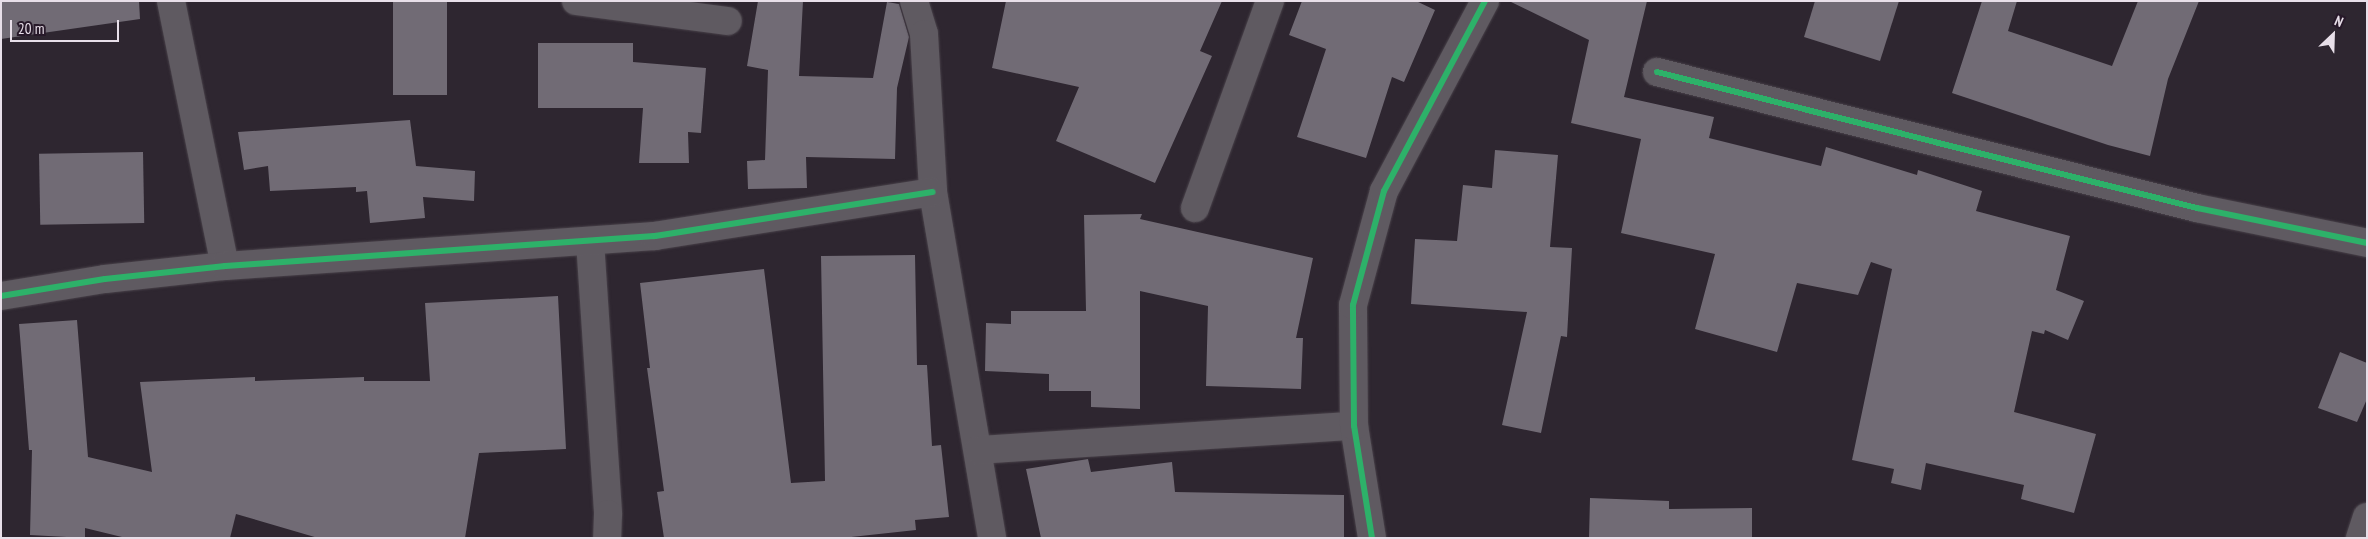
<!DOCTYPE html>
<style>
body{margin:0}
#map{position:relative;width:2368px;height:539px;overflow:hidden;background:#2e2630;font-family:"PT Sans Narrow",sans-serif}
div>[style]{position:absolute}
[style*='--x']{left:calc(var(--x)*1px);top:calc(var(--y)*1px);width:calc(var(--w)*1px);rotate:calc(var(--a)*1deg)}
.building>*{inset:0;background:#716b75;transform-origin:0 0}
.roads{filter:drop-shadow(0 0 1px #484149) drop-shadow(0 0 1px #484149)}
.street>*{height:28px;margin:-14px;padding:0 14px;transform-origin:14px;border-radius:14px;background:#5f5a61}
.cycleway>*{height:6px;margin:-3px;padding:0 3px;transform-origin:3px;border-radius:3px;background:#2db169}
span{translate:-50% -50%;white-space:nowrap;text-align:center;line-height:1.15;-webkit-text-stroke:5px #271929;paint-order:stroke}
.frame{position:absolute;inset:0;border:2px solid #e8dfe9;pointer-events:none}
.north{position:absolute;left:2308px;top:10px;width:50px;height:50px;-webkit-text-stroke:4px #271929;paint-order:stroke;rotate:24deg;font-size:14px;font-weight:700;line-height:20px;text-align:center;color:#e8dfe9}
.north::after{content:'';display:block;margin:auto;width:18px;height:22px;background:#e8dfe9;clip-path:polygon(50% 0,100% 100%,50% 72%,0 100%)}
.scale{position:absolute;left:10px;top:20px;width:109px;height:22px;box-sizing:border-box;border:2px solid #e8dfe9;border-top:0;padding-left:6px;font-size:15px;line-height:18px;white-space:nowrap;color:#e8dfe9;-webkit-text-stroke:4px #271929;paint-order:stroke}
</style>
<div id="map">
<div class="building">
<i style="clip-path:polygon(1px 1px,139px 1px,140px 19px,1px 39px)"></i>
<i style="left:393px;top:1px;width:54px;height:94px"></i>
<i style="clip-path:polygon(758px 1px,803px 1px,799px 76px,873px 78px,887px 2px,899px 4px,909px 37px,897px 88px,895px 159px,806px 157px,807px 188px,748px 189px,747px 161px,765px 160px,768px 70px,747px 66px)"></i>
<i style="clip-path:polygon(1006px 1px,1222px 1px,1200px 51px,1212px 56px,1155px 183px,1056px 141px,1079px 87px,992px 68px)"></i>
<i style="clip-path:polygon(1302px 1px,1416px 1px,1435px 10px,1404px 82px,1392px 77px,1366px 158px,1297px 137px,1326px 49px,1289px 35px)"></i>
<i style="clip-path:polygon(1509px 1px,1647px 1px,1624px 97px,1714px 117px,1709px 138px,1821px 166px,1826px 147px,1917px 175px,1918px 170px,1982px 191px,1976px 211px,2070px 236px,2056px 290px,2084px 301px,2068px 340px,2045px 330px,2044px 334px,2032px 331px,2014px 412px,2096px 434px,2074px 513px,2021px 499px,2024px 485px,1926px 463px,1921px 490px,1891px 483px,1894px 469px,1852px 460px,1892px 269px,1871px 262px,1858px 295px,1797px 283px,1777px 352px,1695px 329px,1715px 254px,1621px 233px,1641px 139px,1571px 123px,1589px 40px)"></i>
<i style="clip-path:polygon(1815px 1px,1899px 1px,1880px 61px,1804px 37px)"></i>
<i style="clip-path:polygon(1982px 1px,2017px 1px,2008px 31px,2112px 66px,2138px 1px,2199px 1px,2168px 79px,2150px 156px,2108px 145px,1952px 93px)"></i>
<i style="clip-path:polygon(538px 43px,633px 43px,633px 62px,706px 68px,701px 133px,688px 132px,689px 163px,639px 163px,643px 108px,538px 108px)"></i>
<i style="clip-path:polygon(410px 120px,416px 166px,475px 171px,474px 201px,423px 197px,425px 218px,370px 223px,367px 191px,356px 192px,356px 187px,270px 191px,268px 166px,244px 170px,238px 132px)"></i>
<i style="clip-path:polygon(1495px 150px,1558px 155px,1550px 247px,1572px 248px,1567px 337px,1561px 336px,1541px 433px,1502px 425px,1527px 312px,1411px 304px,1415px 239px,1457px 241px,1463px 185px,1492px 188px)"></i>
<i style="left:143px;top:152px;width:71px;height:104px;rotate:89deg"></i>
<i style="clip-path:polygon(1142px 214px,1140px 219px,1313px 258px,1296px 338px,1303px 338px,1301px 389px,1206px 386px,1208px 306px,1140px 291px,1140px 409px,1091px 407px,1091px 391px,1049px 391px,1049px 374px,985px 371px,986px 323px,1011px 324px,1011px 311px,1086px 311px,1084px 215px)"></i>
<i style="clip-path:polygon(915px 255px,917px 365px,927px 365px,932px 446px,941px 445px,949px 517px,915px 520px,916px 530px,842px 538px,664px 538px,657px 492px,664px 491px,647px 368px,650px 368px,640px 283px,764px 269px,791px 483px,825px 481px,821px 256px)"></i>
<i style="clip-path:polygon(558px 296px,566px 449px,479px 453px,465px 538px,318px 538px,236px 514px,230px 538px,126px 538px,85px 528px,85px 538px,30px 535px,32px 450px,29px 450px,19px 324px,77px 320px,88px 457px,152px 472px,140px 382px,255px 377px,255px 381px,364px 377px,364px 381px,430px 381px,425px 303px)"></i>
<i style="clip-path:polygon(2340px 352px,2367px 363px,2367px 399px,2357px 422px,2318px 408px)"></i>
<i style="clip-path:polygon(1088px 459px,1091px 472px,1172px 462px,1175px 492px,1344px 495px,1344px 538px,1041px 538px,1026px 469px)"></i>
<i style="clip-path:polygon(1590px 498px,1669px 501px,1669px 509px,1752px 508px,1752px 538px,1589px 538px)"></i>
</div>
<div class="roads">
<div class="street">
<i style="--x:171;--y:1;--w:270;--a:78.5"></i>
<i style="--x:576;--y:1;--w:153;--a:7.5"></i>
<i style="--x:914;--y:1;--w:34;--a:73"></i>
<i style="--x:924;--y:34;--w:158;--a:86.7"></i>
<i style="--x:933;--y:192;--w:351;--a:80.3"></i>
<i style="--x:1657;--y:72;--w:557;--a:14.14"></i>
<i style="--x:2197;--y:208;--w:174;--a:11.6"></i>
<i style="--x:1195;--y:208;--w:220;--a:-70.1"></i>
<i style="--x:590;--y:241;--w:274;--a:86.2"></i>
<i style="--x:608;--y:514;--w:24;--a:92"></i>
<i style="--x:1;--y:296;--w:105;--a:-9.3"></i>
<i style="--x:105;--y:279;--w:121;--a:-6.2"></i>
<i style="--x:225;--y:266;--w:431;--a:-4"></i>
<i style="--x:655;--y:236;--w:281;--a:-9"></i>
<i style="--x:979;--y:450;--w:376;--a:-3.7"></i>
<i style="--x:1372;--y:538;--w:113;--a:-99.1"></i>
<i style="--x:1354;--y:426;--w:121;--a:-90.5"></i>
<i style="--x:1353;--y:305;--w:118;--a:-74.8"></i>
<i style="--x:1384;--y:191;--w:215;--a:-62"></i>
<i style="--x:2360;--y:538;--w:22;--a:-72"></i>
</div>
</div>
<div class="cycleway">
<i style="--x:1657;--y:72;--w:557;--a:14.14"></i>
<i style="--x:2197;--y:208;--w:174;--a:11.6"></i>
<i style="--x:1;--y:296;--w:105;--a:-9.3"></i>
<i style="--x:105;--y:279;--w:121;--a:-6.2"></i>
<i style="--x:225;--y:266;--w:431;--a:-4"></i>
<i style="--x:655;--y:236;--w:281;--a:-9"></i>
<i style="--x:1372;--y:538;--w:113;--a:-99.1"></i>
<i style="--x:1354;--y:426;--w:121;--a:-90.5"></i>
<i style="--x:1353;--y:305;--w:118;--a:-74.8"></i>
<i style="--x:1384;--y:191;--w:215;--a:-62"></i>
</div>
<div class="frame"></div>
<div class="north">N</div>
<div class="scale">20 m</div>
</div>
